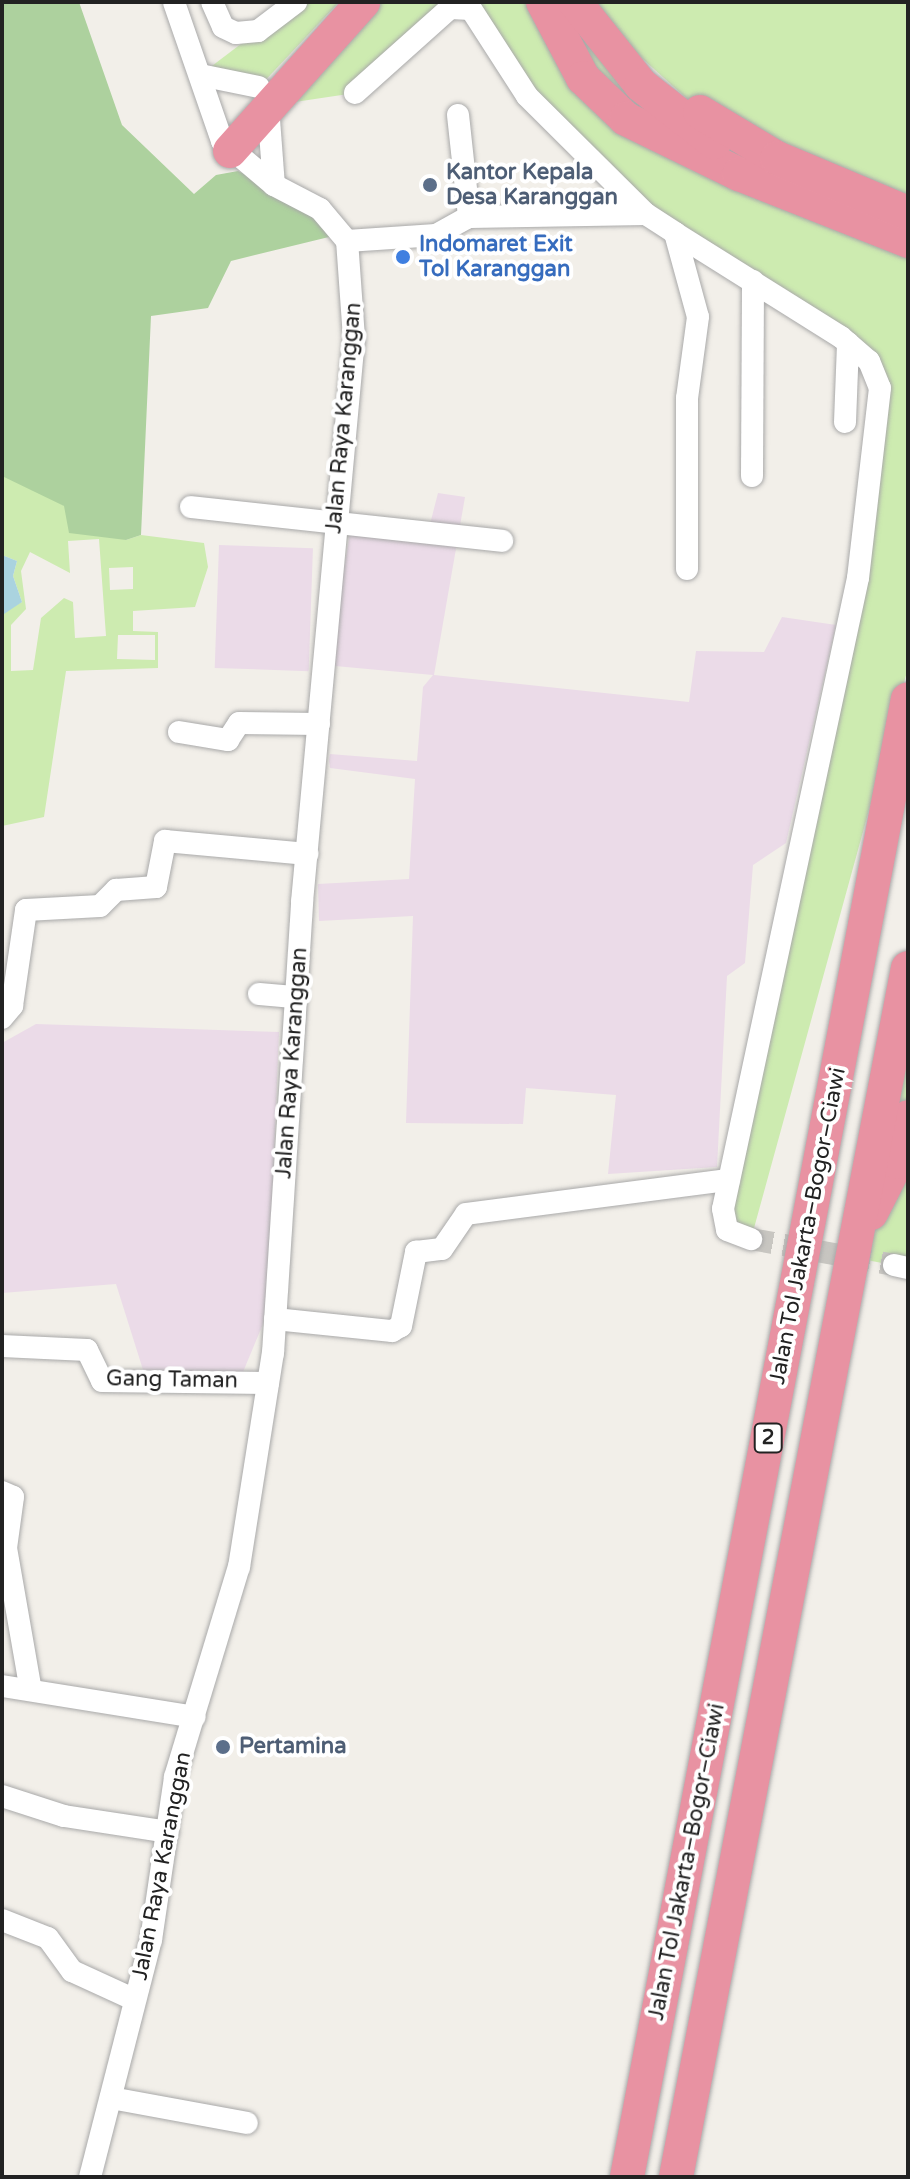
<!DOCTYPE html>
<meta charset="utf-8">
<style>
body{margin:0}
#map{position:relative;width:910px;height:2179px;overflow:hidden;background:#f2efe9;font-family:"Varela Round",sans-serif}
div>[style]{position:absolute}
[style*='--x']{left:calc(var(--x)*1px);top:calc(var(--y)*1px);width:calc(var(--w)*1px);rotate:calc(var(--a)*1deg)}
.industrial>*{inset:0;background:#ebdbe8;transform-origin:0 0}
.grass>*{inset:0;background:#cdebb0}
.forest>*{inset:0;background:#add19e}
.water>*{inset:0;background:#aad3df}
.minor-tunnel>*{height:22px;margin-top:-11px;transform-origin:0;background:repeating-linear-gradient(90deg,#c8c6c1 0 22px,transparent 0 33px)}
.roads{filter:drop-shadow(0 0 2px #a9a9a9) drop-shadow(0 0 2px #a9a9a9)}
.minor>*{height:22px;margin:-11px;padding:0 11px;transform-origin:11px;border-radius:11px;background:#fff}
.highway>*{height:34px;margin:-17px;padding:0 17px;transform-origin:17px;border-radius:17px;background:#e892a2}
.dots>*{width:22px;height:22px;translate:-50% -50%;box-sizing:border-box;border:4px solid #fff;border-radius:50%}
span{translate:-50% -50%;white-space:nowrap;text-align:center;line-height:1.15;-webkit-text-stroke:8px #fff;paint-order:stroke}
.shield-label span{padding:2px 6px;background:#fff;border:2px solid;border-radius:6px;-webkit-text-stroke-width:0}
.shield-label{font-size:20px;color:#222;font-weight:700}
.service-label{font-size:22px;color:#4e5e75;font-weight:700}
.left{translate:0 -50%;text-align:left}
.shop-label{font-size:22px;color:#366cbe;font-weight:700}
.street-label{font-size:22px;color:#222}
.frame{position:absolute;inset:0;border:4px solid #222;pointer-events:none}
</style>
<div id="map">
<div class="industrial">
<i style="clip-path:polygon(438px 493px,465px 497px,434px 675px,689px 702px,696px 651px,764px 652px,782px 617px,836px 625px,786px 843px,753px 865px,745px 963px,727px 976px,717px 1167px,608px 1174px,616px 1095px,526px 1088px,523px 1124px,406px 1123px,413px 916px,319px 921px,318px 884px,409px 879px,415px 779px,330px 768px,329px 760px,330px 754px,417px 761px,423px 687px,433px 675px,335px 666px,340px 593px,351px 527px,428px 532px)"></i>
<i style="left:219px;top:545px;width:94px;height:123px;rotate:2deg"></i>
<i style="clip-path:polygon(36px 1024px,279px 1032px,269px 1281px,263px 1324px,243px 1372px,144px 1373px,116px 1284px,2px 1293px,2px 1043px)"></i>
</div>
<div class="grass">
<i style="clip-path:polygon(296px 2px,339px 2px,259px 87px,200px 75px)"></i>
<i style="clip-path:polygon(363px 2px,575px 2px,675px 140px,908px 241px,908px 668px,751px 1239px,727px 1229px,858px 578px,876px 374px,646px 214px,461px 5px,355px 93px,268px 106px)"></i>
<i style="clip-path:polygon(595px 2px,908px 2px,908px 213px,714px 123px,624px 42px)"></i>
<i style="clip-path:polygon(evenodd,9px 475px,126px 540px,141px 535px,204px 543px,208px 567px,195px 607px,133px 611px,133px 631px,158px 632px,158px 668px,66px 671px,44px 817px,2px 826px,2px 612px,22px 602px,13px 576px,17px 561px,2px 555px,2px 476px,9px 475px,99px 539px,106px 636px,75px 638px,73px 602px,64px 598px,41px 618px,33px 670px,11px 671px,11px 625px,26px 609px,21px 571px,30px 552px,70px 573px,68px 541px,99px 539px,9px 475px,133px 567px,133px 589px,110px 590px,109px 568px,133px 567px,9px 475px,118px 635px,155px 635px,155px 660px,117px 659px,118px 635px)"></i>
<i style="clip-path:polygon(908px 968px,908px 1268px,851px 1257px)"></i>
</div>
<div class="forest">
<i style="clip-path:polygon(2px 2px,79px 2px,122px 125px,194px 194px,216px 175px,238px 171px,285px 193px,333px 236px,231px 261px,208px 308px,151px 316px,141px 535px,126px 540px,69px 533px,64px 506px,2px 476px)"></i>
</div>
<div class="water">
<i style="clip-path:polygon(2px 555px,17px 561px,13px 576px,22px 602px,4px 614px)"></i>
</div>
<div class="minor-tunnel">
<i style="--x:751;--y:1239;--w:145;--a:10.3"></i>
</div>
<div class="roads">
<div class="minor">
<i style="--x:212;--y:2;--w:27;--a:66"></i>
<i style="--x:223;--y:27;--w:14;--a:25"></i>
<i style="--x:236;--y:33;--w:22;--a:-5"></i>
<i style="--x:258;--y:31;--w:48;--a:-37.3"></i>
<i style="--x:200;--y:75;--w:60;--a:11.5"></i>
<i style="--x:355;--y:93;--w:127;--a:-41.8"></i>
<i style="--x:450;--y:8;--w:21;--a:3"></i>
<i style="--x:471;--y:9;--w:103;--a:57.2"></i>
<i style="--x:527;--y:96;--w:168;--a:44.8"></i>
<i style="--x:268;--y:106;--w:79;--a:85.7"></i>
<i style="--x:458;--y:115;--w:103;--a:83.8"></i>
<i style="--x:675;--y:233;--w:196;--a:32.1"></i>
<i style="--x:841;--y:337;--w:37;--a:41"></i>
<i style="--x:869;--y:361;--w:29;--a:68"></i>
<i style="--x:880;--y:388;--w:191;--a:96.6"></i>
<i style="--x:858;--y:578;--w:645;--a:102.08"></i>
<i style="--x:723;--y:1209;--w:21;--a:79"></i>
<i style="--x:727;--y:1230;--w:26;--a:21"></i>
<i style="--x:347;--y:241;--w:89;--a:-3.9"></i>
<i style="--x:436;--y:235;--w:38;--a:-29"></i>
<i style="--x:469;--y:217;--w:177;--a:-1"></i>
<i style="--x:646;--y:214;--w:35;--a:33"></i>
<i style="--x:675;--y:233;--w:87;--a:74.7"></i>
<i style="--x:698;--y:317;--w:82;--a:97.7"></i>
<i style="--x:687;--y:398;--w:171;--a:90"></i>
<i style="--x:845;--y:422;--w:79;--a:-87.8"></i>
<i style="--x:752;--y:476;--w:195;--a:-89.7"></i>
<i style="--x:191;--y:507;--w:313;--a:6.2"></i>
<i style="--x:179;--y:732;--w:50;--a:9.3"></i>
<i style="--x:228;--y:740;--w:20;--a:-57"></i>
<i style="--x:239;--y:723;--w:80;--a:0.7"></i>
<i style="--x:259;--y:994;--w:38;--a:5"></i>
<i style="--x:2;--y:1018;--w:16;--a:-50"></i>
<i style="--x:12;--y:1006;--w:97;--a:-81.7"></i>
<i style="--x:26;--y:910;--w:74;--a:-3.1"></i>
<i style="--x:100;--y:906;--w:23;--a:-45"></i>
<i style="--x:116;--y:890;--w:40;--a:-4.3"></i>
<i style="--x:156;--y:887;--w:47;--a:-78.9"></i>
<i style="--x:165;--y:841;--w:143;--a:5.2"></i>
<i style="--x:894;--y:1265;--w:14;--a:12"></i>
<i style="--x:275;--y:1319;--w:118;--a:5.9"></i>
<i style="--x:392;--y:1331;--w:10;--a:-29"></i>
<i style="--x:401;--y:1326;--w:76;--a:-78.5"></i>
<i style="--x:416;--y:1252;--w:26;--a:-7"></i>
<i style="--x:442;--y:1249;--w:42;--a:-55.6"></i>
<i style="--x:466;--y:1214;--w:265;--a:-7.4"></i>
<i style="--x:2;--y:1346;--w:85;--a:2.7"></i>
<i style="--x:87;--y:1350;--w:34;--a:64"></i>
<i style="--x:102;--y:1381;--w:166;--a:0.7"></i>
<i style="--x:2;--y:1492;--w:12;--a:24"></i>
<i style="--x:13;--y:1497;--w:51;--a:97.8"></i>
<i style="--x:6;--y:1548;--w:140;--a:80.1"></i>
<i style="--x:2;--y:1686;--w:195;--a:9.1"></i>
<i style="--x:2;--y:1796;--w:65;--a:17.9"></i>
<i style="--x:64;--y:1816;--w:105;--a:8.7"></i>
<i style="--x:2;--y:1920;--w:49;--a:21.4"></i>
<i style="--x:48;--y:1938;--w:41;--a:54"></i>
<i style="--x:72;--y:1971;--w:69;--a:24.7"></i>
<i style="--x:111;--y:2098;--w:138;--a:10.4"></i>
<i style="--x:90;--y:2177;--w:245;--a:-75.6"></i>
<i style="--x:151;--y:1940;--w:165;--a:-81.6"></i>
<i style="--x:175;--y:1777;--w:220;--a:-73.1"></i>
<i style="--x:239;--y:1567;--w:217;--a:-81"></i>
<i style="--x:273;--y:1353;--w:452;--a:-86.3"></i>
<i style="--x:302;--y:902;--w:566;--a:-84.73"></i>
<i style="--x:354;--y:338;--w:97;--a:-94.1"></i>
<i style="--x:347;--y:241;--w:42;--a:-130.2"></i>
<i style="--x:320;--y:209;--w:52;--a:-152.4"></i>
<i style="--x:274;--y:185;--w:68;--a:-139.8"></i>
<i style="--x:222;--y:141;--w:147;--a:-109.1"></i>
</div>
<div class="highway">
<i style="--x:543;--y:2;--w:86;--a:62.2"></i>
<i style="--x:583;--y:78;--w:59;--a:43.6"></i>
<i style="--x:626;--y:119;--w:126;--a:26"></i>
<i style="--x:739;--y:174;--w:182;--a:21.6"></i>
<i style="--x:575;--y:2;--w:106;--a:51.5"></i>
<i style="--x:641;--y:85;--w:93;--a:38"></i>
<i style="--x:700;--y:112;--w:90;--a:30.9"></i>
<i style="--x:777;--y:158;--w:142;--a:22.8"></i>
<i style="--x:230;--y:151;--w:200;--a:-48.2"></i>
<i style="--x:871;--y:1213;--w:57;--a:-63"></i>
<i style="--x:897;--y:1162;--w:46;--a:-76.3"></i>
<i style="--x:627;--y:2177;--w:1504;--a:-79.24"></i>
<i style="--x:676;--y:2177;--w:1231;--a:-79.14"></i>
</div>
</div>
<div class="dots">
<i style="left:430px;top:185px;background:#5c6f8a"></i>
<i style="left:403px;top:257px;background:#3f7fe0"></i>
<i style="left:223px;top:1747px;background:#5c6f8a"></i>
</div>
<div class="shield-label">
<span style="left:768px;top:1438px">2</span>
</div>
<div class="service-label">
<span class="left" style="left:446px;top:185px">Kantor Kepala<br>Desa Karanggan</span>
<span class="left" style="left:239px;top:1747px">Pertamina</span>
</div>
<div class="shop-label">
<span class="left" style="left:419px;top:257px">Indomaret Exit<br>Tol Karanggan</span>
</div>
<div class="street-label">
<span style="left:344px;top:418px;rotate:-85deg">Jalan Raya Karanggan</span>
<span style="left:292px;top:1063px;rotate:-86deg">Jalan Raya Karanggan</span>
<span style="left:808px;top:1226px;rotate:-79deg">Jalan Tol Jakarta–Bogor–Ciawi</span>
<span style="left:172px;top:1380px;rotate:1deg">Gang Taman</span>
<span style="left:687px;top:1862px;rotate:-79deg">Jalan Tol Jakarta–Bogor–Ciawi</span>
<span style="left:162px;top:1866px;rotate:-79deg">Jalan Raya Karanggan</span>
</div>
<div class="frame"></div>
</div>
